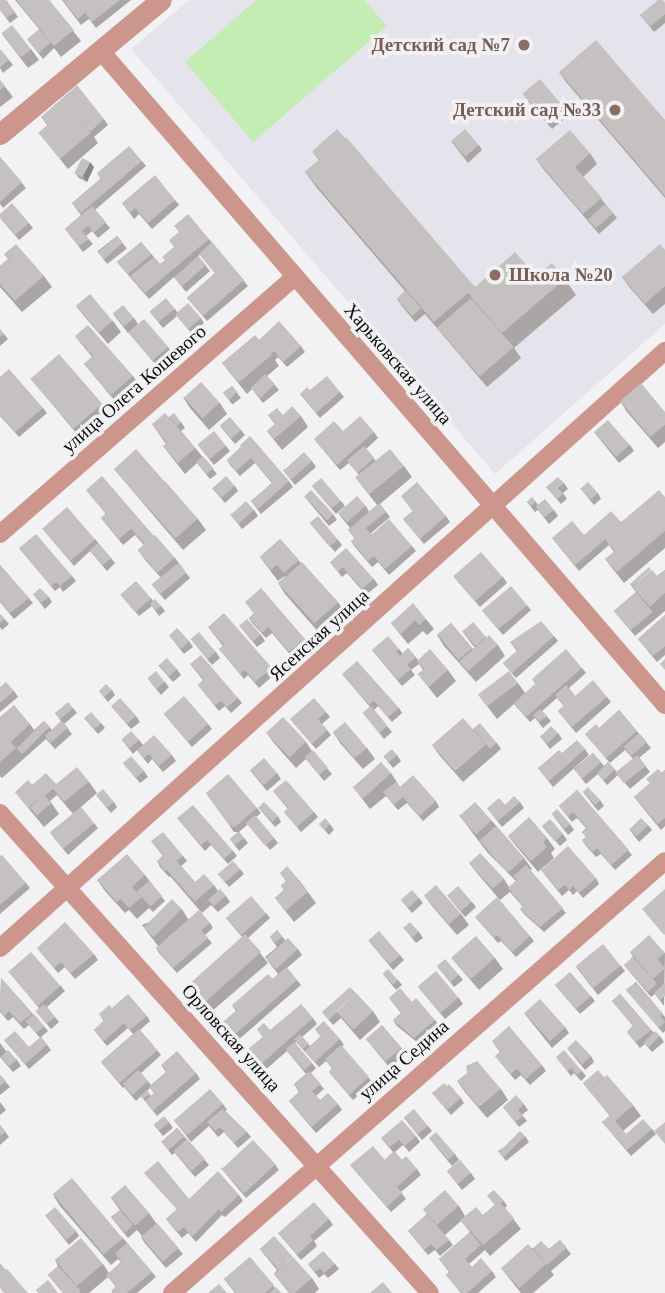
<!DOCTYPE html>
<meta charset="utf-8">
<style>
body{margin:0}
#map{position:relative;width:665px;height:1293px;overflow:hidden;background:#f2f2f5;font-family:Georgia,serif}
div>[style]{position:absolute}
[style*='--x']{left:calc(var(--x)*1px);top:calc(var(--y)*1px);width:calc(var(--w)*1px);rotate:calc(var(--a)*1deg)}
.built>*{inset:0;background:#e5e4ed}
.green>*{inset:0;background:#c4edb3}
.minor>*{height:18px;margin:-9px;padding:0 9px;transform-origin:9px;border-radius:9px;background:#cd968c}
.tertiary>*{height:21px;margin:-10.5px;padding:0 10.5px;transform-origin:10.5px;border-radius:10.5px;background:#cd968c}
.wall>*{inset:0;background:#a9a6a5;transform-origin:0 0}
.shaded-wall>*{inset:0;background:#898786}
.building>*{inset:0;background:#c4c1c0;transform-origin:0 0}
.dots>*{width:19px;height:19px;translate:-50% -50%;box-sizing:border-box;border:4px solid #f2f2f5;border-radius:50%}
span{translate:-50% -50%;white-space:nowrap;text-align:center;line-height:1.15;-webkit-text-stroke:7px #f2f2f5;paint-order:stroke}
.education-label{font-size:19px;color:#785e54;font-weight:700}
.right{translate:-100% -50%;text-align:right}
.left{translate:0 -50%;text-align:left}
.street-label{font-size:19px;color:#0c0c0d}
</style>
<div id="map">
<div class="built">
<i style="clip-path:polygon(189px 0,665px 0,665px 324px,495px 474px,131px 49px)"></i>
</div>
<div class="green">
<i style="clip-path:polygon(256px 0,364px 0,387px 26px,253px 142px,185px 62px)"></i>
</div>
<div class="minor">
<i style="--x:100;--y:50;--w:865;--a:49.22"></i>
<i style="--x:0;--y:534;--w:391;--a:-41.1"></i>
<i style="--x:0;--y:813;--w:644;--a:48.14"></i>
<i style="--x:0;--y:948;--w:894;--a:-41.92"></i>
<i style="--x:172;--y:1293;--w:655;--a:-41.23"></i>
</div>
<div class="tertiary">
<i style="--x:0;--y:134;--w:209;--a:-39.8"></i>
</div>
<div class="wall">
<i style="clip-path:polygon(6px 0,18px 17px,10px 23px,0 10px)"></i>
<i style="clip-path:polygon(15px 0,49px 0,81px 41px,61px 57px,54px 48px,43px 59px,31px 44px,39px 29px)"></i>
<i style="clip-path:polygon(62px 0,131px 0,96px 28px,89px 19px,81px 25px)"></i>
<i style="clip-path:polygon(665px 3px,665px 23px,654px 32px,640px 15px)"></i>
<i style="clip-path:polygon(2px 34px,31px 49px,39px 60px,28px 68px)"></i>
<i style="clip-path:polygon(1px 50px,13px 65px,3px 73px,0 68px,0 51px)"></i>
<i style="clip-path:polygon(559px 72px,665px 120px,665px 198px,566px 82px)"></i>
<i style="clip-path:polygon(0 80px,13px 97px,0 107px)"></i>
<i style="clip-path:polygon(523px 94px,561px 104px,569px 115px,552px 129px,531px 105px)"></i>
<i style="clip-path:polygon(41px 117px,104px 119px,108px 125px,94px 137px,98px 143px,68px 169px,39px 133px,48px 126px)"></i>
<i style="clip-path:polygon(451px 141px,479px 145px,482px 150px,468px 163px)"></i>
<i style="clip-path:polygon(312px 151px,475px 287px,536px 276px,565px 279px,576px 295px,514px 348px,521px 358px,487px 387px,425px 314px,415px 322px,401px 305px,397px 299px,405px 291px,316px 187px,305px 172px,319px 160px)"></i>
<i style="clip-path:polygon(590px 153px,597px 164px,583px 177px,617px 218px,599px 234px,544px 170px,536px 159px)"></i>
<i style="clip-path:polygon(0 157px,26px 188px,3px 208px,0 204px)"></i>
<i style="clip-path:polygon(142px 161px,146px 166px,95px 210px,110px 228px,98px 238px,92px 231px,86px 236px,93px 244px,83px 252px,65px 229px,81px 215px,72px 203px,101px 179px,97px 173px)"></i>
<i style="clip-path:polygon(94px 167px,87px 182px,79px 178px,75px 173px)"></i>
<i style="clip-path:polygon(175px 200px,179px 205px,152px 229px,139px 214px,134px 219px,122px 203px)"></i>
<i style="clip-path:polygon(0 218px,29px 223px,33px 228px,19px 240px)"></i>
<i style="left:117px;top:236px;width:16px;height:25px;rotate:52deg"></i>
<i style="clip-path:polygon(209px 239px,248px 286px,207px 321px,187px 298px,215px 273px,200px 255px,198px 256px,210px 271px,186px 292px,174px 277px,149px 299px,117px 262px,141px 242px,160px 264px)"></i>
<i style="clip-path:polygon(665px 250px,665px 304px,653px 314px,630px 288px,622px 277px)"></i>
<i style="clip-path:polygon(4px 254px,44px 276px,52px 287px,22px 312px,0 287px,0 266px,8px 259px)"></i>
<i style="clip-path:polygon(76px 306px,113px 321px,121px 332px,108px 344px,84px 316px)"></i>
<i style="clip-path:polygon(175px 309px,177px 312px,201px 318px,204px 323px,192px 334px,177px 316px,163px 328px,150px 312px)"></i>
<i style="clip-path:polygon(113px 314px,134px 318px,138px 324px,128px 333px)"></i>
<i style="clip-path:polygon(0 329px,8px 339px,0 346px)"></i>
<i style="clip-path:polygon(129px 333px,168px 347px,172px 352px,156px 365px)"></i>
<i style="clip-path:polygon(75px 336px,133px 376px,137px 382px,115px 401px,84px 364px,92px 357px)"></i>
<i style="clip-path:polygon(259px 340px,301px 346px,305px 352px,287px 367px,278px 357px,275px 360px,279px 366px,267px 376px,279px 390px,263px 403px,252px 389px,247px 394px,222px 363px)"></i>
<i style="clip-path:polygon(0 377px,43px 408px,47px 413px,19px 437px,0 416px)"></i>
<i style="clip-path:polygon(31px 379px,102px 404px,106px 409px,77px 434px)"></i>
<i style="left:232px;top:386px;width:15px;height:11px;rotate:53deg"></i>
<i style="clip-path:polygon(310px 390px,340px 392px,344px 397px,320px 418px,300px 394px)"></i>
<i style="clip-path:polygon(183px 397px,220px 403px,227px 414px,209px 430px,190px 408px)"></i>
<i style="clip-path:polygon(620px 401px,665px 412px,665px 442px,658px 448px,627px 412px)"></i>
<i style="clip-path:polygon(268px 415px,283px 415px,301px 416px,308px 427px,282px 450px,267px 431px,275px 424px)"></i>
<i style="clip-path:polygon(169px 417px,181px 422px,185px 428px,181px 431px,217px 474px,210px 479px,197px 463px,185px 474px,163px 446px,166px 444px,152px 424px)"></i>
<i style="clip-path:polygon(220px 426px,241px 430px,245px 435px,235px 444px)"></i>
<i style="clip-path:polygon(343px 431px,374px 432px,378px 438px,366px 449px,376px 461px,404px 466px,412px 477px,380px 504px,390px 517px,370px 534px,412px 546px,416px 551px,389px 575px,378px 562px,372px 567px,355px 547px,351px 541px,355px 539px,348px 530px,350px 528px,338px 513px,366px 506px,369px 512px,377px 505px,356px 478px,359px 475px,349px 463px,340px 470px,314px 439px)"></i>
<i style="clip-path:polygon(594px 432px,630px 445px,634px 451px,619px 463px)"></i>
<i style="clip-path:polygon(198px 445px,226px 446px,230px 451px,214px 465px)"></i>
<i style="clip-path:polygon(241px 447px,289px 481px,293px 487px,261px 514px,251px 501px,272px 483px,255px 463px,240px 476px,230px 465px,227px 460px)"></i>
<i style="clip-path:polygon(312px 461px,316px 467px,295px 485px,283px 470px)"></i>
<i style="clip-path:polygon(114px 469px,198px 519px,206px 530px,183px 550px)"></i>
<i style="clip-path:polygon(564px 483px,568px 489px,563px 493px,567px 499px,561px 504px,546px 487px)"></i>
<i style="clip-path:polygon(311px 485px,341px 501px,345px 506px,336px 514px)"></i>
<i style="clip-path:polygon(235px 486px,238px 491px,225px 503px,212px 488px)"></i>
<i style="clip-path:polygon(580px 488px,598px 493px,601px 499px,594px 505px)"></i>
<i style="clip-path:polygon(86px 490px,175px 558px,190px 578px,165px 600px,153px 586px,161px 578px,146px 561px,138px 550px,144px 545px,135px 535px,123px 545px,101px 518px,106px 514px)"></i>
<i style="clip-path:polygon(304px 496px,333px 514px,337px 520px,329px 526px)"></i>
<i style="clip-path:polygon(401px 496px,446px 516px,450px 522px,424px 544px,403px 519px,413px 511px)"></i>
<i style="clip-path:polygon(532px 497px,538px 505px,554px 510px,558px 516px,549px 524px,538px 510px,535px 512px,527px 502px)"></i>
<i style="clip-path:polygon(665px 497px,665px 548px,624px 583px,605px 559px,614px 552px,609px 545px,579px 571px,552px 538px,584px 535px,621px 522px)"></i>
<i style="clip-path:polygon(254px 510px,258px 516px,242px 529px,230px 514px)"></i>
<i style="clip-path:polygon(310px 523px,338px 540px,342px 545px,335px 552px)"></i>
<i style="clip-path:polygon(42px 528px,95px 539px,115px 563px,107px 571px,90px 551px,74px 566px)"></i>
<i style="clip-path:polygon(280px 539px,301px 563px,338px 602px,345px 613px,321px 635px,285px 594px,278px 583px,285px 577px,285px 576px,278px 581px,260px 557px)"></i>
<i style="clip-path:polygon(19px 548px,72px 576px,76px 581px,63px 592px,60px 587px,55px 591px)"></i>
<i style="clip-path:polygon(330px 562px,374px 579px,378px 585px,366px 595px,347px 573px,342px 577px)"></i>
<i style="clip-path:polygon(0 565px,33px 603px,14px 619px,0 602px)"></i>
<i style="clip-path:polygon(665px 570px,665px 611px,635px 636px,614px 611px,636px 592px,630px 584px,657px 576px)"></i>
<i style="clip-path:polygon(454px 577px,503px 577px,507px 583px,480px 607px)"></i>
<i style="clip-path:polygon(33px 594px,49px 597px,52px 602px,45px 609px)"></i>
<i style="clip-path:polygon(121px 595px,151px 598px,153px 601px,161px 606px,165px 611px,159px 616px,152px 606px,139px 616px)"></i>
<i style="clip-path:polygon(245px 602px,305px 639px,309px 644px,293px 658px,272px 633px,266px 638px,252px 623px,249px 618px,254px 613px)"></i>
<i style="clip-path:polygon(527px 605px,531px 610px,503px 635px,483px 611px)"></i>
<i style="clip-path:polygon(0 614px,9px 624px,2px 630px,0 627px)"></i>
<i style="clip-path:polygon(665px 615px,665px 655px,657px 662px,638px 639px)"></i>
<i style="clip-path:polygon(426px 619px,434px 629px,427px 635px,423px 631px,408px 644px,391px 623px)"></i>
<i style="clip-path:polygon(451px 623px,473px 649px,475px 648px,462px 631px,486px 637px,498px 645px,505px 656px,476px 682px,444px 646px,437px 635px)"></i>
<i style="clip-path:polygon(239px 625px,261px 635px,265px 641px,257px 647px)"></i>
<i style="clip-path:polygon(208px 627px,272px 668px,276px 673px,259px 688px,248px 675px,244px 679px,219px 649px,223px 646px)"></i>
<i style="clip-path:polygon(169px 635px,189px 641px,193px 647px,184px 654px)"></i>
<i style="clip-path:polygon(554px 636px,558px 641px,516px 678px,503px 663px,517px 651px,510px 642px)"></i>
<i style="clip-path:polygon(191px 639px,216px 652px,220px 658px,212px 665px)"></i>
<i style="clip-path:polygon(408px 648px,418px 660px,448px 670px,456px 681px,437px 698px,418px 674px,423px 670px,419px 664px,411px 670px,415px 675px,402px 686px,372px 650px,399px 649px,403px 654px)"></i>
<i style="clip-path:polygon(190px 664px,238px 698px,242px 703px,231px 713px,225px 706px,219px 711px,198px 685px,203px 680px)"></i>
<i style="clip-path:polygon(158px 665px,177px 669px,181px 675px,173px 682px)"></i>
<i style="clip-path:polygon(582px 668px,586px 673px,569px 688px,575px 696px,607px 697px,611px 702px,576px 733px,558px 711px,564px 706px,557px 698px,542px 711px,551px 721px,543px 728px,535px 718px,530px 722px,514px 704px,497px 719px,480px 697px,518px 683px,525px 693px)"></i>
<i style="clip-path:polygon(342px 674px,399px 708px,402px 713px,392px 722px,378px 706px,374px 710px,392px 732px,384px 739px,363px 713px,370px 707px)"></i>
<i style="clip-path:polygon(148px 679px,165px 682px,169px 687px,161px 695px)"></i>
<i style="clip-path:polygon(0 687px,14px 691px,18px 697px,0 712px)"></i>
<i style="clip-path:polygon(112px 690px,115px 695px,108px 702px,99px 691px)"></i>
<i style="clip-path:polygon(111px 706px,136px 716px,140px 722px,131px 729px)"></i>
<i style="clip-path:polygon(73px 708px,77px 713px,64px 724px,72px 734px,55px 749px,46px 739px,2px 778px,0 776px,0 717px,30px 724px,34px 730px,44px 721px,52px 730px,61px 721px,55px 713px)"></i>
<i style="clip-path:polygon(619px 710px,651px 748px,639px 758px,650px 772px,630px 789px,618px 775px,607px 785px,598px 774px,586px 784px,574px 769px,593px 753px,604px 766px,608px 762px,617px 772px,633px 759px,625px 750px,610px 763px,585px 734px,599px 728px)"></i>
<i style="clip-path:polygon(326px 712px,330px 717px,322px 724px,331px 735px,316px 749px,290px 719px)"></i>
<i style="clip-path:polygon(164px 714px,208px 724px,212px 729px,192px 747px)"></i>
<i style="clip-path:polygon(84px 718px,101px 723px,105px 728px,98px 734px)"></i>
<i style="clip-path:polygon(473px 729px,497px 743px,501px 749px,463px 782px,440px 756px,432px 745px)"></i>
<i style="clip-path:polygon(266px 732px,306px 742px,312px 751px,332px 774px,324px 781px,306px 759px,296px 768px,274px 743px)"></i>
<i style="clip-path:polygon(333px 732px,367px 748px,375px 759px,363px 769px,340px 743px)"></i>
<i style="clip-path:polygon(558px 733px,562px 739px,550px 749px,540px 736px)"></i>
<i style="clip-path:polygon(122px 740px,139px 740px,143px 745px,172px 755px,176px 761px,163px 772px,152px 759px,148px 764px,137px 750px,133px 754px)"></i>
<i style="clip-path:polygon(585px 749px,589px 755px,553px 787px,538px 768px,562px 753px)"></i>
<i style="clip-path:polygon(397px 755px,401px 761px,393px 768px,384px 757px)"></i>
<i style="clip-path:polygon(123px 763px,144px 771px,148px 777px,140px 783px)"></i>
<i style="clip-path:polygon(250px 770px,277px 773px,281px 779px,267px 791px)"></i>
<i style="clip-path:polygon(665px 770px,665px 826px,661px 830px,634px 797px)"></i>
<i style="clip-path:polygon(391px 773px,400px 787px,436px 801px,439px 807px,423px 821px,407px 803px,398px 810px,386px 796px,370px 809px,353px 787px)"></i>
<i style="clip-path:polygon(89px 782px,97px 793px,73px 814px,57px 795px,50px 801px,59px 814px,44px 827px,15px 792px,32px 785px,57px 785px)"></i>
<i style="clip-path:polygon(577px 790px,632px 855px,615px 870px,601px 854px,596px 857px,586px 846px,582px 840px,586px 837px,582px 832px,586px 828px,577px 818px,572px 822px,559px 806px)"></i>
<i style="clip-path:polygon(273px 791px,314px 812px,318px 817px,301px 832px,284px 812px,288px 809px)"></i>
<i style="clip-path:polygon(583px 792px,600px 800px,604px 806px,598px 811px)"></i>
<i style="clip-path:polygon(206px 793px,257px 808px,261px 813px,256px 817px,278px 843px,270px 850px,248px 824px,239px 832px,248px 843px,239px 851px,230px 839px,238px 832px,234px 832px)"></i>
<i style="clip-path:polygon(96px 795px,114px 802px,117px 807px,111px 813px)"></i>
<i style="clip-path:polygon(520px 802px,524px 808px,502px 827px,487px 808px)"></i>
<i style="clip-path:polygon(258px 807px,278px 816px,281px 822px,275px 827px)"></i>
<i style="clip-path:polygon(552px 814px,570px 824px,574px 830px,568px 835px)"></i>
<i style="clip-path:polygon(459px 815px,492px 821px,524px 858px,532px 869px,530px 870px,566px 913px,544px 932px,524px 914px,520px 909px,523px 907px,510px 892px,500px 900px,477px 873px,469px 863px,504px 879px,509px 887px,516px 881px,487px 852px)"></i>
<i style="clip-path:polygon(177px 818px,233px 851px,237px 856px,228px 864px,211px 845px,205px 851px)"></i>
<i style="clip-path:polygon(94px 823px,98px 828px,68px 855px,51px 834px)"></i>
<i style="clip-path:polygon(319px 824px,330px 824px,334px 830px,329px 835px)"></i>
<i style="clip-path:polygon(648px 825px,652px 830px,639px 842px,629px 829px)"></i>
<i style="clip-path:polygon(542px 826px,563px 834px,567px 840px,560px 846px)"></i>
<i style="clip-path:polygon(508px 836px,547px 838px,555px 849px,551px 853px,554px 858px,538px 872px,516px 846px)"></i>
<i style="clip-path:polygon(151px 841px,183px 856px,187px 861px,181px 866px,195px 882px,214px 885px,218px 891px,226px 896px,230px 902px,218px 912px,211px 905px,202px 913px,170px 876px,169px 877px,160px 867px,157px 861px,163px 856px)"></i>
<i style="clip-path:polygon(0 856px,26px 883px,30px 888px,0 914px)"></i>
<i style="clip-path:polygon(240px 869px,244px 874px,229px 887px,218px 874px)"></i>
<i style="clip-path:polygon(541px 870px,596px 878px,599px 884px,583px 898px,577px 891px,573px 895px,569px 890px,562px 896px)"></i>
<i style="clip-path:polygon(280px 873px,299px 880px,316px 903px,294px 922px,275px 898px,284px 890px,281px 886px,286px 881px)"></i>
<i style="clip-path:polygon(145px 875px,165px 901px,153px 912px,149px 908px,137px 919px,129px 910px,125px 913px,105px 891px,97px 880px)"></i>
<i style="clip-path:polygon(424px 895px,461px 914px,469px 925px,457px 935px,432px 906px)"></i>
<i style="clip-path:polygon(447px 895px,472px 902px,476px 907px,465px 917px)"></i>
<i style="clip-path:polygon(419px 898px,423px 903px,412px 913px,401px 900px)"></i>
<i style="clip-path:polygon(182px 909px,188px 919px,210px 923px,213px 928px,205px 935px,212px 943px,177px 973px,159px 953px,156px 948px,158px 946px,142px 925px)"></i>
<i style="clip-path:polygon(266px 913px,270px 918px,248px 938px,268px 963px,211px 1012px,190px 986px,242px 937px,226px 918px)"></i>
<i style="clip-path:polygon(475px 917px,530px 936px,534px 941px,516px 957px,501px 941px,498px 943px)"></i>
<i style="clip-path:polygon(403px 927px,419px 932px,423px 938px,416px 943px)"></i>
<i style="clip-path:polygon(277px 930px,285px 940px,298px 949px,302px 955px,287px 968px,301px 985px,237px 1041px,222px 1023px,236px 1011px,232px 1005px,273px 979px,278px 974px,265px 957px,277px 947px,270px 937px)"></i>
<i style="clip-path:polygon(368px 940px,400px 955px,404px 960px,393px 970px)"></i>
<i style="clip-path:polygon(37px 948px,94px 954px,98px 960px,75px 979px,65px 967px,58px 973px)"></i>
<i style="clip-path:polygon(630px 952px,665px 953px,664px 1006px,655px 994px,651px 997px,624px 965px,633px 957px)"></i>
<i style="clip-path:polygon(452px 958px,495px 958px,503px 969px,479px 990px,460px 968px)"></i>
<i style="clip-path:polygon(437px 966px,459px 975px,463px 980px,454px 987px)"></i>
<i style="clip-path:polygon(621px 966px,625px 971px,598px 995px,576px 967px)"></i>
<i style="clip-path:polygon(8px 971px,61px 986px,65px 991px,47px 1007px,59px 1022px,51px 1029px,36px 1011px,39px 1008px)"></i>
<i style="clip-path:polygon(383px 974px,398px 980px,402px 985px,396px 990px)"></i>
<i style="clip-path:polygon(1px 978px,48px 1031px,41px 1037px,51px 1050px,29px 1069px,4px 1040px,29px 1047px,40px 1038px,29px 1025px,24px 1029px,13px 1017px,8px 1021px,0 1012px)"></i>
<i style="clip-path:polygon(636px 982px,665px 1017px,665px 1031px,663px 1033px,626px 990px)"></i>
<i style="clip-path:polygon(555px 985px,591px 996px,595px 1001px,580px 1014px)"></i>
<i style="clip-path:polygon(418px 987px,459px 998px,463px 1004px,445px 1019px)"></i>
<i style="clip-path:polygon(620px 994px,653px 1032px,660px 1036px,664px 1042px,652px 1052px,645px 1044px,640px 1048px,627px 1032px,633px 1026px,612px 1001px)"></i>
<i style="clip-path:polygon(389px 998px,435px 1020px,439px 1025px,418px 1043px,397px 1026px,393px 1020px,401px 1013px)"></i>
<i style="clip-path:polygon(evenodd,112px 1008px,147px 1016px,150px 1021px,140px 1030px,161px 1055px,141px 1073px,151px 1085px,166px 1072px,161px 1065px,196px 1073px,200px 1079px,157px 1116px,141px 1096px,136px 1101px,124px 1087px,123px 1088px,101px 1062px,133px 1034px,128px 1028px,107px 1046px,98px 1035px,94px 1030px,104px 1021px,99px 1014px,112px 1008px,150px 1088px,154px 1093px,151px 1096px,147px 1091px,150px 1088px)"></i>
<i style="clip-path:polygon(373px 1011px,380px 1022px,360px 1040px,341px 1018px,333px 1025px,322px 1012px)"></i>
<i style="clip-path:polygon(524px 1013px,565px 1027px,569px 1033px,552px 1048px)"></i>
<i style="clip-path:polygon(313px 1018px,317px 1024px,302px 1037px,310px 1046px,321px 1037px,315px 1029px,340px 1039px,344px 1045px,342px 1046px,373px 1083px,353px 1100px,329px 1072px,332px 1068px,326px 1061px,319px 1067px,296px 1042px,295px 1043px,316px 1068px,311px 1073px,324px 1089px,316px 1096px,320px 1100px,338px 1104px,342px 1110px,316px 1133px,289px 1101px,299px 1092px,294px 1084px,306px 1074px,287px 1051px,263px 1072px,246px 1051px,263px 1037px,257px 1029px,270px 1030px)"></i>
<i style="clip-path:polygon(366px 1039px,402px 1048px,406px 1054px,390px 1068px)"></i>
<i style="clip-path:polygon(492px 1041px,542px 1065px,546px 1071px,530px 1085px,521px 1075px,515px 1080px,495px 1056px,500px 1052px)"></i>
<i style="clip-path:polygon(0 1043px,6px 1051px,17px 1060px,21px 1066px,13px 1072px,0 1057px)"></i>
<i style="clip-path:polygon(567px 1048px,591px 1056px,594px 1062px,585px 1070px)"></i>
<i style="clip-path:polygon(556px 1057px,582px 1071px,586px 1076px,581px 1081px,574px 1073px,571px 1076px)"></i>
<i style="clip-path:polygon(0 1075px,10px 1087px,0 1095px)"></i>
<i style="clip-path:polygon(604px 1077px,633px 1105px,641px 1116px,623px 1131px,626px 1134px,652px 1129px,656px 1134px,631px 1156px,602px 1122px,610px 1116px,583px 1083px)"></i>
<i style="clip-path:polygon(457px 1081px,501px 1089px,508px 1100px,487px 1118px,465px 1092px)"></i>
<i style="clip-path:polygon(447px 1086px,461px 1098px,464px 1103px,451px 1115px,432px 1093px)"></i>
<i style="clip-path:polygon(0 1102px,6px 1110px,0 1115px)"></i>
<i style="clip-path:polygon(223px 1104px,227px 1110px,225px 1111px,247px 1132px,251px 1137px,238px 1148px,224px 1132px,218px 1137px,209px 1126px,191px 1142px,174px 1120px)"></i>
<i style="clip-path:polygon(524px 1104px,528px 1110px,522px 1115px,527px 1121px,519px 1127px,503px 1107px)"></i>
<i style="clip-path:polygon(404px 1118px,428px 1126px,432px 1131px,422px 1140px)"></i>
<i style="clip-path:polygon(169px 1122px,173px 1128px,163px 1136px,154px 1125px)"></i>
<i style="clip-path:polygon(0 1125px,9px 1137px,0 1145px)"></i>
<i style="clip-path:polygon(177px 1128px,209px 1165px,195px 1177px,175px 1153px,172px 1155px,162px 1142px)"></i>
<i style="clip-path:polygon(416px 1136px,420px 1142px,409px 1152px,403px 1145px,395px 1152px,402px 1160px,417px 1169px,421px 1175px,401px 1192px,406px 1199px,391px 1212px,350px 1165px,385px 1160px,393px 1152px,381px 1138px)"></i>
<i style="clip-path:polygon(525px 1136px,529px 1142px,506px 1161px,498px 1151px)"></i>
<i style="clip-path:polygon(429px 1138px,455px 1154px,459px 1160px,452px 1166px)"></i>
<i style="clip-path:polygon(275px 1164px,279px 1170px,246px 1198px,221px 1168px)"></i>
<i style="clip-path:polygon(447px 1171px,471px 1173px,475px 1179px,462px 1190px)"></i>
<i style="clip-path:polygon(144px 1173px,189px 1199px,239px 1195px,243px 1201px,225px 1217px,222px 1215px,196px 1242px,188px 1233px,182px 1238px,170px 1224px,166px 1219px,177px 1209px)"></i>
<i style="clip-path:polygon(53px 1195px,123px 1238px,156px 1277px,137px 1293px,112px 1293px,116px 1287px,108px 1277px,89px 1293px,63px 1293px,48px 1275px,58px 1266px,55px 1260px,103px 1264px,109px 1273px,121px 1262px,118px 1259px,111px 1265px,60px 1206px)"></i>
<i style="clip-path:polygon(487px 1195px,504px 1201px,507px 1206px,505px 1208px,521px 1229px,490px 1256px,485px 1250px,469px 1264px,472px 1267px,492px 1271px,496px 1277px,478px 1293px,461px 1293px,446px 1275px,449px 1272px,439px 1259px,470px 1232px,461px 1221px,445px 1235px,453px 1245px,440px 1256px,435px 1250px,428px 1255px,408px 1231px,427px 1214px,423px 1209px,459px 1206px,465px 1216px,483px 1215px,495px 1205px)"></i>
<i style="clip-path:polygon(111px 1198px,149px 1213px,156px 1223px,183px 1254px,166px 1268px,144px 1242px,141px 1237px,142px 1236px,137px 1230px,128px 1238px,111px 1217px,120px 1210px)"></i>
<i style="clip-path:polygon(45px 1215px,76px 1231px,79px 1236px,69px 1245px)"></i>
<i style="clip-path:polygon(329px 1219px,333px 1225px,314px 1241px,317px 1246px,301px 1260px,278px 1233px)"></i>
<i style="clip-path:polygon(560px 1240px,571px 1254px,551px 1271px,554px 1275px,533px 1293px,521px 1293px,501px 1268px,533px 1248px,549px 1249px)"></i>
<i style="clip-path:polygon(259px 1248px,312px 1278px,319px 1289px,315px 1293px,289px 1293px,274px 1274px,277px 1270px)"></i>
<i style="clip-path:polygon(250px 1257px,275px 1288px,281px 1293px,235px 1293px,224px 1279px)"></i>
<i style="clip-path:polygon(308px 1264px,335px 1264px,339px 1269px,328px 1278px,324px 1274px,319px 1278px)"></i>
</div>
<div class="shaded-wall">
<i style="clip-path:polygon(90px 162px,94px 167px,87px 182px,83px 176px)"></i>
</div>
<div class="building">
<i style="clip-path:polygon(0 0,5px 0,15px 12px,6px 18px,0 10px)"></i>
<i style="clip-path:polygon(16px 0,49px 0,74px 30px,54px 46px)"></i>
<i style="clip-path:polygon(63px 0,120px 0,92px 22px,85px 13px,78px 19px)"></i>
<i style="clip-path:polygon(658px 0,663px 0,665px 3px,665px 14px,650px 27px,640px 15px)"></i>
<i style="left:12px;top:25px;width:31px;height:13px;rotate:52deg"></i>
<i style="left:39px;top:29px;width:18px;height:16px;rotate:49deg"></i>
<i style="clip-path:polygon(596px 40px,665px 120px,665px 196px,559px 72px)"></i>
<i style="clip-path:polygon(1px 50px,9px 60px,0 67px,0 51px)"></i>
<i style="left:540px;top:79px;width:33px;height:23px;rotate:50deg"></i>
<i style="clip-path:polygon(0 80px,5px 86px,0 90px)"></i>
<i style="clip-path:polygon(77px 85px,104px 119px,90px 132px,69px 107px,48px 125px,41px 117px)"></i>
<i style="left:69px;top:107px;width:34px;height:40px;rotate:50deg"></i>
<i style="left:337px;top:129px;width:12px;height:33px;rotate:48deg"></i>
<i style="left:465px;top:129px;width:21px;height:18px;rotate:49deg"></i>
<i style="clip-path:polygon(570px 130px,590px 153px,575px 167px,602px 198px,583px 214px,536px 159px)"></i>
<i style="clip-path:polygon(346px 137px,475px 287px,515px 252px,536px 276px,552px 263px,565px 279px,502px 333px,468px 293px,434px 322px,305px 172px)"></i>
<i style="clip-path:polygon(129px 146px,142px 161px,81px 213px,72px 203px,101px 178px,97px 173px)"></i>
<i style="clip-path:polygon(0 157px,22px 182px,0 202px)"></i>
<i style="left:82px;top:158px;width:9px;height:17px;rotate:27deg"></i>
<i style="clip-path:polygon(155px 175px,175px 200px,148px 223px,135px 208px,130px 213px,122px 203px)"></i>
<i style="clip-path:polygon(12px 203px,29px 223px,15px 235px,0 217px,0 214px)"></i>
<i style="left:605px;top:204px;width:12px;height:23px;rotate:48deg"></i>
<i style="clip-path:polygon(92px 206px,106px 222px,94px 233px,88px 226px,82px 231px,89px 239px,79px 246px,65px 229px)"></i>
<i style="clip-path:polygon(188px 214px,209px 239px,145px 293px,130px 276px,154px 257px,160px 264px,165px 260px,162px 257px,174px 247px,169px 240px,179px 232px,174px 226px)"></i>
<i style="left:117px;top:236px;width:9px;height:25px;rotate:49deg"></i>
<i style="left:141px;top:242px;width:16px;height:31px;rotate:50deg"></i>
<i style="clip-path:polygon(212px 242px,244px 280px,203px 316px,187px 298px,215px 273px,199px 254px)"></i>
<i style="clip-path:polygon(16px 244px,44px 276px,15px 301px,0 284px,0 274px,12px 263px,4px 254px)"></i>
<i style="clip-path:polygon(660px 244px,665px 250px,665px 286px,645px 304px,622px 277px)"></i>
<i style="left:198px;top:256px;width:12px;height:32px;rotate:48deg"></i>
<i style="clip-path:polygon(8px 259px,12px 264px,0 274px,0 266px)"></i>
<i style="left:406px;top:291px;width:23px;height:12px;rotate:49deg"></i>
<i style="left:90px;top:294px;width:35px;height:18px;rotate:50deg"></i>
<i style="left:166px;top:298px;width:14px;height:21px;rotate:51deg"></i>
<i style="left:471px;top:298px;width:65px;height:45px;rotate:49deg"></i>
<i style="left:188px;top:303px;width:20px;height:17px;rotate:49deg"></i>
<i style="left:123px;top:305px;width:17px;height:13px;rotate:50deg"></i>
<i style="left:144px;top:319px;width:37px;height:21px;rotate:49deg"></i>
<i style="clip-path:polygon(279px 321px,301px 346px,283px 362px,274px 351px,271px 354px,259px 340px)"></i>
<i style="clip-path:polygon(88px 325px,133px 376px,111px 395px,84px 364px,93px 356px,75px 336px)"></i>
<i style="clip-path:polygon(0 329px,4px 334px,0 337px)"></i>
<i style="left:255px;top:335px;width:26px;height:43px;rotate:50deg"></i>
<i style="left:59px;top:354px;width:66px;height:38px;rotate:49deg"></i>
<i style="clip-path:polygon(9px 369px,43px 408px,15px 432px,0 415px,0 377px)"></i>
<i style="left:265px;top:374px;width:14px;height:20px;rotate:45deg"></i>
<i style="clip-path:polygon(327px 376px,340px 392px,316px 413px,300px 394px,307px 387px,310px 390px)"></i>
<i style="left:201px;top:382px;width:28px;height:23px;rotate:48deg"></i>
<i style="clip-path:polygon(641px 383px,665px 412px,665px 425px,650px 437px,620px 401px)"></i>
<i style="clip-path:polygon(232px 386px,237px 392px,229px 400px,223px 393px)"></i>
<i style="clip-path:polygon(292px 406px,301px 416px,274px 439px,267px 431px,276px 423px,268px 415px,277px 408px,283px 415px)"></i>
<i style="clip-path:polygon(165px 413px,195px 448px,178px 463px,163px 446px,167px 443px,152px 424px)"></i>
<i style="clip-path:polygon(174px 413px,181px 422px,177px 426px,169px 417px)"></i>
<i style="clip-path:polygon(360px 416px,374px 432px,337px 465px,314px 439px,334px 421px,343px 431px)"></i>
<i style="left:230px;top:417px;width:17px;height:13px;rotate:50deg"></i>
<i style="left:608px;top:420px;width:33px;height:18px;rotate:49deg"></i>
<i style="left:214px;top:431px;width:19px;height:21px;rotate:51deg"></i>
<i style="clip-path:polygon(250px 436px,289px 481px,258px 509px,251px 501px,273px 483px,251px 458px,236px 471px,227px 460px,241px 447px,240px 445px)"></i>
<i style="left:364px;top:446px;width:16px;height:22px;rotate:50deg"></i>
<i style="clip-path:polygon(136px 449px,165px 482px,143px 501px,146px 506px,114px 469px)"></i>
<i style="left:390px;top:449px;width:22px;height:45px;rotate:51deg"></i>
<i style="left:304px;top:452px;width:12px;height:28px;rotate:48deg"></i>
<i style="left:203px;top:456px;width:16px;height:9px;rotate:50deg"></i>
<i style="clip-path:polygon(102px 476px,154px 536px,145px 544px,131px 529px,119px 539px,101px 518px,106px 513px,86px 490px)"></i>
<i style="left:226px;top:476px;width:13px;height:18px;rotate:48deg"></i>
<i style="clip-path:polygon(558px 477px,564px 483px,558px 488px,563px 494px,557px 499px,546px 487px)"></i>
<i style="left:321px;top:478px;width:30px;height:12px;rotate:49deg"></i>
<i style="left:165px;top:481px;width:50px;height:30px;rotate:49deg"></i>
<i style="clip-path:polygon(417px 482px,446px 516px,420px 539px,403px 519px,413px 511px,401px 496px)"></i>
<i style="left:588px;top:482px;width:15px;height:10px;rotate:48deg"></i>
<i style="left:311px;top:490px;width:33px;height:9px;rotate:47deg"></i>
<i style="clip-path:polygon(659px 490px,665px 497px,665px 531px,617px 572px,605px 559px,615px 551px,606px 541px,607px 534px)"></i>
<i style="left:357px;top:496px;width:13px;height:25px;rotate:48deg"></i>
<i style="clip-path:polygon(532px 497px,536px 502px,531px 506px,527px 502px)"></i>
<i style="left:545px;top:499px;width:14px;height:12px;rotate:51deg"></i>
<i style="left:246px;top:501px;width:12px;height:21px;rotate:48deg"></i>
<i style="clip-path:polygon(379px 503px,386px 512px,366px 528px,371px 535px,389px 519px,412px 546px,385px 569px,374px 556px,368px 561px,351px 541px,355px 538px,348px 530px)"></i>
<i style="left:67px;top:507px;width:43px;height:33px;rotate:49deg"></i>
<i style="clip-path:polygon(611px 511px,621px 522px,607px 534px,607px 538px,575px 565px,552px 538px,572px 521px,584px 535px)"></i>
<i style="left:318px;top:516px;width:31px;height:11px;rotate:50deg"></i>
<i style="clip-path:polygon(36px 534px,72px 576px,60px 586px,56px 582px,51px 586px,19px 548px)"></i>
<i style="left:155px;top:535px;width:30px;height:23px;rotate:49deg"></i>
<i style="clip-path:polygon(280px 539px,299px 560px,284px 573px,277px 565px,271px 570px,260px 557px)"></i>
<i style="left:98px;top:543px;width:20px;height:11px;rotate:49deg"></i>
<i style="clip-path:polygon(346px 548px,374px 579px,362px 589px,343px 567px,338px 572px,330px 562px)"></i>
<i style="left:481px;top:552px;width:33px;height:37px;rotate:49deg"></i>
<i style="left:302px;top:562px;width:54px;height:32px;rotate:48deg"></i>
<i style="left:178px;top:563px;width:13px;height:34px;rotate:51deg"></i>
<i style="clip-path:polygon(0 565px,29px 598px,10px 613px,0 601px)"></i>
<i style="clip-path:polygon(649px 567px,651px 570px,632px 586px,636px 592px,630px 584px)"></i>
<i style="clip-path:polygon(652px 570px,657px 576px,665px 570px,665px 593px,650px 607px,632px 586px)"></i>
<i style="left:136px;top:581px;width:23px;height:21px;rotate:49deg"></i>
<i style="left:511px;top:586px;width:25px;height:38px;rotate:50deg"></i>
<i style="clip-path:polygon(40px 588px,49px 597px,41px 603px,33px 594px)"></i>
<i style="clip-path:polygon(261px 588px,305px 639px,289px 652px,268px 627px,262px 633px,249px 618px,254px 613px,245px 602px)"></i>
<i style="left:636px;top:592px;width:26px;height:29px;rotate:50deg"></i>
<i style="clip-path:polygon(155px 599px,161px 606px,155px 610px,150px 604px)"></i>
<i style="clip-path:polygon(413px 603px,426px 619px,419px 625px,415px 620px,401px 634px,391px 623px)"></i>
<i style="clip-path:polygon(224px 613px,272px 668px,255px 682px,245px 670px,240px 674px,219px 649px,224px 645px,208px 627px)"></i>
<i style="clip-path:polygon(0 614px,5px 619px,0 623px)"></i>
<i style="clip-path:polygon(665px 615px,665px 646px,653px 656px,638px 639px)"></i>
<i style="left:247px;top:619px;width:21px;height:10px;rotate:49deg"></i>
<i style="clip-path:polygon(541px 621px,554px 636px,512px 673px,503px 663px,518px 650px,510px 642px)"></i>
<i style="left:473px;top:622px;width:20px;height:14px;rotate:49deg"></i>
<i style="left:451px;top:623px;width:33px;height:18px;rotate:50deg"></i>
<i style="left:177px;top:628px;width:18px;height:11px;rotate:47deg"></i>
<i style="left:199px;top:632px;width:26px;height:11px;rotate:50deg"></i>
<i style="left:489px;top:635px;width:13px;height:40px;rotate:48deg"></i>
<i style="clip-path:polygon(388px 636px,399px 649px,396px 652px,400px 656px,408px 648px,416px 657px,407px 665px,411px 669px,398px 680px,372px 650px)"></i>
<i style="clip-path:polygon(430px 649px,448px 670px,429px 687px,418px 674px,424px 669px,417px 661px)"></i>
<i style="clip-path:polygon(566px 649px,582px 668px,526px 717px,514px 703px,535px 684px,532px 679px)"></i>
<i style="clip-path:polygon(201px 655px,238px 698px,227px 707px,221px 701px,215px 705px,198px 685px,204px 679px,190px 664px)"></i>
<i style="left:167px;top:658px;width:15px;height:11px;rotate:48deg"></i>
<i style="clip-path:polygon(665px 659px,665px 670px,660px 664px)"></i>
<i style="clip-path:polygon(357px 661px,399px 708px,388px 717px,374px 701px,369px 705px,342px 674px)"></i>
<i style="left:156px;top:671px;width:14px;height:11px;rotate:51deg"></i>
<i style="left:509px;top:671px;width:15px;height:39px;rotate:53deg"></i>
<i style="clip-path:polygon(593px 680px,607px 697px,572px 727px,558px 711px,564px 705px,555px 695px,566px 685px,575px 696px)"></i>
<i style="clip-path:polygon(6px 682px,14px 691px,0 703px,0 687px)"></i>
<i style="clip-path:polygon(106px 684px,112px 690px,104px 697px,99px 691px)"></i>
<i style="left:184px;top:696px;width:37px;height:27px;rotate:49deg"></i>
<i style="left:120px;top:698px;width:24px;height:12px;rotate:48deg"></i>
<i style="clip-path:polygon(314px 698px,326px 712px,318px 719px,327px 730px,312px 744px,290px 719px)"></i>
<i style="left:68px;top:702px;width:8px;height:17px;rotate:50deg"></i>
<i style="clip-path:polygon(14px 705px,30px 724px,11px 742px,16px 748px,0 762px,0 717px)"></i>
<i style="left:371px;top:706px;width:26px;height:11px;rotate:50deg"></i>
<i style="clip-path:polygon(540px 709px,547px 716px,539px 722px,533px 715px)"></i>
<i style="clip-path:polygon(619px 710px,637px 731px,606px 758px,585px 734px,596px 724px,599px 728px)"></i>
<i style="left:91px;top:712px;width:15px;height:9px;rotate:48deg"></i>
<i style="left:283px;top:717px;width:34px;height:23px;rotate:47deg"></i>
<i style="left:463px;top:718px;width:35px;height:41px;rotate:49deg"></i>
<i style="left:44px;top:721px;width:8px;height:39px;rotate:45deg"></i>
<i style="left:62px;top:721px;width:9px;height:23px;rotate:49deg"></i>
<i style="left:345px;top:722px;width:34px;height:16px;rotate:50deg"></i>
<i style="left:480px;top:723px;width:26px;height:9px;rotate:50deg"></i>
<i style="left:551px;top:726px;width:10px;height:15px;rotate:45deg"></i>
<i style="left:131px;top:731px;width:12px;height:13px;rotate:48deg"></i>
<i style="left:639px;top:733px;width:12px;height:21px;rotate:48deg"></i>
<i style="clip-path:polygon(154px 735px,172px 755px,159px 766px,149px 754px,144px 758px,137px 750px)"></i>
<i style="clip-path:polygon(577px 740px,585px 749px,549px 781px,538px 768px,559px 750px,562px 753px)"></i>
<i style="left:392px;top:749px;width:8px;height:11px;rotate:50deg"></i>
<i style="left:313px;top:750px;width:23px;height:11px;rotate:50deg"></i>
<i style="left:593px;top:753px;width:12px;height:25px;rotate:48deg"></i>
<i style="left:637px;top:755px;width:14px;height:28px;rotate:51deg"></i>
<i style="left:131px;top:756px;width:20px;height:11px;rotate:49deg"></i>
<i style="left:264px;top:758px;width:20px;height:18px;rotate:49deg"></i>
<i style="left:381px;top:762px;width:15px;height:38px;rotate:48deg"></i>
<i style="left:608px;top:762px;width:10px;height:16px;rotate:45deg"></i>
<i style="left:77px;top:767px;width:19px;height:32px;rotate:51deg"></i>
<i style="clip-path:polygon(658px 769px,662px 773px,665px 770px,665px 818px,658px 824px,634px 797px,650px 783px,646px 779px)"></i>
<i style="clip-path:polygon(46px 773px,57px 785px,45px 796px,44px 795px,29px 807px,30px 810px,15px 792px,28px 780px,32px 785px)"></i>
<i style="clip-path:polygon(228px 774px,257px 808px,235px 827px,230px 826px,206px 793px)"></i>
<i style="clip-path:polygon(413px 775px,436px 801px,419px 816px,403px 797px,394px 805px,383px 792px,396px 782px,400px 787px)"></i>
<i style="clip-path:polygon(286px 780px,314px 812px,297px 827px,284px 812px,288px 808px,273px 791px)"></i>
<i style="left:588px;top:787px;width:18px;height:7px;rotate:47deg"></i>
<i style="left:103px;top:789px;width:17px;height:9px;rotate:50deg"></i>
<i style="clip-path:polygon(577px 790px,629px 850px,611px 865px,597px 848px,592px 852px,582px 840px,586px 837px,582px 832px,587px 828px,573px 812px,568px 817px,559px 806px)"></i>
<i style="left:44px;top:795px;width:11px;height:19px;rotate:49deg"></i>
<i style="clip-path:polygon(514px 796px,520px 802px,498px 821px,487px 808px,499px 798px,505px 805px)"></i>
<i style="left:264px;top:802px;width:20px;height:8px;rotate:45deg"></i>
<i style="left:475px;top:802px;width:25px;height:21px;rotate:48deg"></i>
<i style="clip-path:polygon(193px 805px,233px 851px,224px 859px,207px 840px,201px 845px,177px 818px)"></i>
<i style="left:81px;top:807px;width:21px;height:40px;rotate:51deg"></i>
<i style="left:557px;top:809px;width:20px;height:7px;rotate:49deg"></i>
<i style="left:255px;top:815px;width:30px;height:12px;rotate:50deg"></i>
<i style="clip-path:polygon(529px 817px,547px 838px,543px 842px,547px 847px,531px 861px,508px 836px)"></i>
<i style="clip-path:polygon(325px 818px,330px 824px,325px 830px,319px 824px)"></i>
<i style="left:641px;top:818px;width:10px;height:16px;rotate:45deg"></i>
<i style="left:550px;top:819px;width:20px;height:11px;rotate:49deg"></i>
<i style="left:496px;top:826px;width:43px;height:22px;rotate:49deg"></i>
<i style="clip-path:polygon(163px 832px,183px 856px,166px 869px,167px 870px,165px 871px,157px 861px,163px 855px,151px 841px)"></i>
<i style="clip-path:polygon(238px 832px,244px 838px,235px 845px,230px 839px)"></i>
<i style="clip-path:polygon(568px 846px,596px 878px,579px 893px,573px 886px,569px 890px,565px 885px,558px 890px,541px 870px)"></i>
<i style="left:480px;top:853px;width:35px;height:15px;rotate:47deg"></i>
<i style="clip-path:polygon(127px 854px,145px 875px,132px 887px,142px 897px,129px 908px,121px 899px,117px 902px,97px 880px)"></i>
<i style="clip-path:polygon(2px 855px,26px 883px,0 905px,0 856px)"></i>
<i style="clip-path:polygon(176px 860px,195px 882px,204px 874px,214px 885px,195px 902px,166px 869px)"></i>
<i style="left:233px;top:861px;width:11px;height:20px;rotate:49deg"></i>
<i style="clip-path:polygon(526px 865px,563px 908px,540px 927px,520px 909px,523px 906px,508px 888px,517px 880px,513px 876px)"></i>
<i style="clip-path:polygon(287px 866px,299px 880px,297px 879px,284px 890px,281px 886px,287px 881px,280px 873px)"></i>
<i style="left:297px;top:879px;width:17px;height:29px;rotate:50deg"></i>
<i style="left:149px;top:881px;width:20px;height:16px;rotate:49deg"></i>
<i style="left:436px;top:885px;width:38px;height:16px;rotate:49deg"></i>
<i style="left:458px;top:886px;width:21px;height:14px;rotate:49deg"></i>
<i style="left:220px;top:889px;width:9px;height:16px;rotate:49deg"></i>
<i style="clip-path:polygon(665px 889px,665px 934px,664px 935px,642px 909px)"></i>
<i style="left:412px;top:890px;width:11px;height:15px;rotate:49deg"></i>
<i style="left:251px;top:896px;width:23px;height:33px;rotate:49deg"></i>
<i style="clip-path:polygon(497px 897px,530px 936px,512px 952px,497px 935px,494px 938px,475px 917px)"></i>
<i style="left:172px;top:899px;width:14px;height:40px;rotate:45deg"></i>
<i style="clip-path:polygon(199px 910px,210px 923px,201px 930px,208px 938px,173px 968px,156px 948px)"></i>
<i style="clip-path:polygon(65px 922px,94px 954px,71px 973px,61px 962px,54px 968px,37px 948px)"></i>
<i style="left:410px;top:922px;width:13px;height:9px;rotate:48deg"></i>
<i style="clip-path:polygon(277px 930px,282px 937px,275px 943px,270px 937px)"></i>
<i style="left:379px;top:931px;width:32px;height:14px;rotate:49deg"></i>
<i style="left:245px;top:934px;width:24px;height:76px;rotate:48deg"></i>
<i style="clip-path:polygon(649px 935px,665px 953px,657px 959px,665px 968px,653px 979px,630px 952px)"></i>
<i style="left:476px;top:936px;width:29px;height:33px;rotate:49deg"></i>
<i style="left:288px;top:938px;width:15px;height:30px;rotate:48deg"></i>
<i style="left:603px;top:944px;width:28px;height:35px;rotate:51deg"></i>
<i style="left:31px;top:952px;width:45px;height:30px;rotate:49deg"></i>
<i style="left:633px;top:957px;width:36px;height:12px;rotate:48deg"></i>
<i style="left:445px;top:959px;width:21px;height:11px;rotate:49deg"></i>
<i style="clip-path:polygon(286px 967px,297px 980px,233px 1036px,222px 1023px,237px 1010px,232px 1005px,268px 974px,273px 979px)"></i>
<i style="left:388px;top:969px;width:15px;height:7px;rotate:48deg"></i>
<i style="left:436px;top:971px;width:35px;height:24px;rotate:50deg"></i>
<i style="left:570px;top:972px;width:32px;height:20px;rotate:49deg"></i>
<i style="clip-path:polygon(1px 978px,32px 1014px,20px 1023px,9px 1011px,4px 1016px,0 1011px)"></i>
<i style="clip-path:polygon(636px 982px,663px 1014px,660px 1016px,665px 1022px,659px 1028px,626px 990px)"></i>
<i style="clip-path:polygon(665px 983px,665px 996px,660px 1000px,654px 993px)"></i>
<i style="clip-path:polygon(350px 987px,356px 993px,336px 1011px,337px 1012px,329px 1020px,322px 1012px)"></i>
<i style="clip-path:polygon(400px 988px,412px 1002px,416px 998px,435px 1020px,414px 1038px,393px 1020px,402px 1013px,389px 998px)"></i>
<i style="left:356px;top:993px;width:25px;height:27px;rotate:47deg"></i>
<i style="clip-path:polygon(128px 994px,147px 1016px,130px 1030px,124px 1023px,104px 1041px,94px 1030px,104px 1020px,99px 1014px,109px 1005px,112px 1008px)"></i>
<i style="clip-path:polygon(620px 994px,651px 1030px,636px 1042px,627px 1032px,633px 1026px,612px 1001px)"></i>
<i style="left:540px;top:999px;width:38px;height:21px;rotate:48deg"></i>
<i style="left:44px;top:1004px;width:17px;height:11px;rotate:50deg"></i>
<i style="clip-path:polygon(301px 1004px,313px 1018px,259px 1066px,246px 1051px,263px 1037px,257px 1029px,264px 1023px,270px 1030px)"></i>
<i style="left:34px;top:1014px;width:16px;height:11px;rotate:50deg"></i>
<i style="clip-path:polygon(324px 1021px,340px 1039px,315px 1062px,305px 1051px,321px 1036px,315px 1029px)"></i>
<i style="left:382px;top:1025px;width:30px;height:21px;rotate:49deg"></i>
<i style="clip-path:polygon(509px 1026px,542px 1065px,526px 1079px,517px 1069px,511px 1074px,495px 1056px,501px 1052px,492px 1041px)"></i>
<i style="left:139px;top:1029px;width:28px;height:50px;rotate:49deg"></i>
<i style="clip-path:polygon(15px 1031px,29px 1047px,41px 1037px,47px 1045px,25px 1064px,4px 1040px)"></i>
<i style="left:655px;top:1031px;width:7px;height:16px;rotate:45deg"></i>
<i style="left:300px;top:1034px;width:13px;height:8px;rotate:48deg"></i>
<i style="left:576px;top:1040px;width:22px;height:12px;rotate:47deg"></i>
<i style="left:294px;top:1042px;width:28px;height:11px;rotate:49deg"></i>
<i style="clip-path:polygon(341px 1045px,369px 1077px,349px 1095px,329px 1072px,333px 1068px,325px 1059px)"></i>
<i style="left:8px;top:1050px;width:13px;height:10px;rotate:48deg"></i>
<i style="clip-path:polygon(564px 1050px,582px 1071px,577px 1075px,571px 1068px,567px 1071px,556px 1057px)"></i>
<i style="clip-path:polygon(177px 1051px,196px 1073px,153px 1111px,145px 1101px,154px 1093px,149px 1087px,167px 1071px,161px 1065px)"></i>
<i style="clip-path:polygon(477px 1061px,501px 1089px,479px 1107px,457px 1081px,467px 1073px,466px 1066px)"></i>
<i style="left:138px;top:1070px;width:15px;height:21px;rotate:48deg"></i>
<i style="clip-path:polygon(598px 1070px,604px 1077px,589px 1091px,590px 1092px,583px 1083px)"></i>
<i style="clip-path:polygon(309px 1071px,321px 1084px,312px 1091px,320px 1100px,328px 1093px,338px 1104px,312px 1127px,289px 1101px,300px 1091px,294px 1084px)"></i>
<i style="clip-path:polygon(0 1075px,6px 1081px,0 1086px)"></i>
<i style="left:607px;top:1075px;width:40px;height:24px;rotate:49deg"></i>
<i style="clip-path:polygon(444px 1083px,447px 1086px,449px 1084px,461px 1098px,447px 1110px,432px 1093px)"></i>
<i style="left:210px;top:1089px;width:20px;height:48px;rotate:49deg"></i>
<i style="clip-path:polygon(147px 1090px,150px 1094px,143px 1099px,140px 1096px)"></i>
<i style="clip-path:polygon(516px 1095px,524px 1104px,518px 1110px,523px 1116px,515px 1122px,503px 1107px)"></i>
<i style="clip-path:polygon(222px 1109px,247px 1132px,234px 1143px,220px 1127px,215px 1131px,207px 1122px)"></i>
<i style="left:414px;top:1109px;width:22px;height:13px;rotate:51deg"></i>
<i style="clip-path:polygon(610px 1115px,626px 1134px,643px 1119px,652px 1129px,627px 1150px,602px 1122px)"></i>
<i style="left:164px;top:1116px;width:8px;height:13px;rotate:50deg"></i>
<i style="clip-path:polygon(402px 1120px,416px 1136px,405px 1146px,399px 1140px,390px 1147px,381px 1138px)"></i>
<i style="clip-path:polygon(665px 1122px,665px 1144px,654px 1131px)"></i>
<i style="clip-path:polygon(0 1125px,6px 1132px,0 1136px)"></i>
<i style="left:177px;top:1128px;width:11px;height:21px;rotate:49deg"></i>
<i style="left:520px;top:1131px;width:7px;height:30px;rotate:45deg"></i>
<i style="left:436px;top:1132px;width:29px;height:9px;rotate:49deg"></i>
<i style="left:187px;top:1139px;width:27px;height:18px;rotate:48deg"></i>
<i style="left:253px;top:1140px;width:33px;height:43px;rotate:47deg"></i>
<i style="clip-path:polygon(373px 1146px,385px 1160px,394px 1151px,402px 1160px,406px 1156px,417px 1169px,397px 1187px,402px 1193px,387px 1207px,350px 1165px)"></i>
<i style="left:460px;top:1160px;width:17px;height:17px;rotate:50deg"></i>
<i style="clip-path:polygon(158px 1161px,189px 1199px,218px 1171px,239px 1195px,221px 1212px,219px 1209px,192px 1237px,184px 1227px,178px 1232px,166px 1219px,177px 1209px,144px 1173px)"></i>
<i style="left:72px;top:1178px;width:79px;height:25px;rotate:50deg"></i>
<i style="left:125px;top:1185px;width:37px;height:19px;rotate:49deg"></i>
<i style="left:445px;top:1190px;width:21px;height:29px;rotate:49deg"></i>
<i style="clip-path:polygon(494px 1190px,504px 1201px,501px 1203px,499px 1201px,495px 1205px,487px 1195px)"></i>
<i style="left:499px;top:1201px;width:23px;height:41px;rotate:49deg"></i>
<i style="clip-path:polygon(314px 1202px,329px 1219px,310px 1236px,313px 1240px,297px 1255px,278px 1233px)"></i>
<i style="left:55px;top:1207px;width:32px;height:13px;rotate:49deg"></i>
<i style="clip-path:polygon(476px 1207px,483px 1215px,468px 1228px,470px 1231px,460px 1220px)"></i>
<i style="left:120px;top:1210px;width:20px;height:11px;rotate:49deg"></i>
<i style="clip-path:polygon(427px 1214px,449px 1240px,436px 1250px,431px 1244px,424px 1250px,408px 1231px)"></i>
<i style="left:157px;top:1223px;width:33px;height:21px;rotate:49deg"></i>
<i style="clip-path:polygon(470px 1232px,481px 1245px,465px 1259px,472px 1267px,481px 1258px,492px 1271px,467px 1293px,462px 1293px,446px 1275px,450px 1272px,439px 1259px)"></i>
<i style="left:274px;top:1236px;width:28px;height:19px;rotate:48deg"></i>
<i style="left:81px;top:1238px;width:34px;height:34px;rotate:50deg"></i>
<i style="clip-path:polygon(560px 1240px,567px 1248px,547px 1265px,533px 1248px,541px 1241px,549px 1249px)"></i>
<i style="clip-path:polygon(127px 1243px,152px 1272px,127px 1293px,113px 1293px,111px 1291px,116px 1286px,106px 1275px,122px 1262px,115px 1253px)"></i>
<i style="left:528px;top:1244px;width:27px;height:36px;rotate:48deg"></i>
<i style="clip-path:polygon(323px 1251px,335px 1264px,324px 1273px,320px 1268px,315px 1272px,308px 1264px)"></i>
<i style="clip-path:polygon(250px 1257px,274px 1285px,265px 1293px,236px 1293px,224px 1279px)"></i>
<i style="clip-path:polygon(293px 1257px,312px 1278px,295px 1293px,290px 1293px,274px 1274px)"></i>
<i style="clip-path:polygon(0 1263px,6px 1270px,0 1275px)"></i>
<i style="clip-path:polygon(58px 1266px,81px 1291px,79px 1293px,63px 1293px,48px 1275px)"></i>
<i style="clip-path:polygon(7px 1269px,28px 1293px,4px 1293px,0 1288px,0 1275px)"></i>
<i style="clip-path:polygon(48px 1280px,58px 1293px,38px 1293px,36px 1290px)"></i>
<i style="clip-path:polygon(383px 1282px,392px 1293px,370px 1293px)"></i>
<i style="clip-path:polygon(219px 1284px,227px 1293px,208px 1293px)"></i>
<i style="clip-path:polygon(276px 1287px,281px 1293px,269px 1293px)"></i>
</div>
<div class="dots">
<i style="left:524px;top:45px;background:#8d6e63"></i>
<i style="left:615px;top:110px;background:#8d6e63"></i>
<i style="left:495px;top:275px;background:#8d6e63"></i>
</div>
<div class="education-label">
<span class="right" style="left:510px;top:45px">Детский сад №7</span>
<span class="right" style="left:601px;top:110px">Детский сад №33</span>
<span class="left" style="left:509px;top:275px">Школа №20</span>
</div>
<div class="street-label">
<span style="left:398px;top:364px;rotate:49deg">Харьковская улица</span>
<span style="left:134px;top:389px;rotate:-41deg">улица Олега Кошевого</span>
<span style="left:319px;top:635px;rotate:-42deg">Ясенская улица</span>
<span style="left:231px;top:1038px;rotate:48deg">Орловская улица</span>
<span style="left:404px;top:1060px;rotate:-41deg">улица Седина</span>
</div>
</div>
